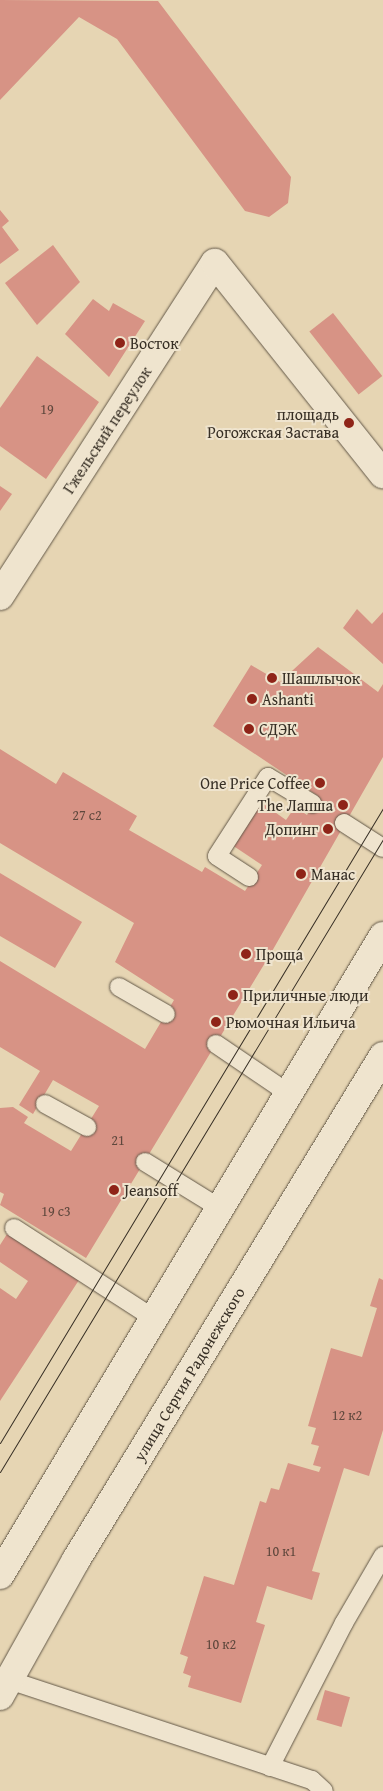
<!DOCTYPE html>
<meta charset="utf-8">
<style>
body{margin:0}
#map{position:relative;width:383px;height:1791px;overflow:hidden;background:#e6d5b3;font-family:"Gentium Book Plus",serif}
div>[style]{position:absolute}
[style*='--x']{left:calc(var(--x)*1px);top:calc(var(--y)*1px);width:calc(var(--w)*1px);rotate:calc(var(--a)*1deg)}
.building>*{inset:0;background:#d79385;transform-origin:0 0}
.roads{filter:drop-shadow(0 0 1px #635848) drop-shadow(0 0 1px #635848)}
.service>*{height:18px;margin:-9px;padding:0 9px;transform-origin:9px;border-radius:9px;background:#efe4ce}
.minor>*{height:28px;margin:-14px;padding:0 14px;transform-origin:14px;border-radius:14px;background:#efe4ce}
.secondary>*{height:28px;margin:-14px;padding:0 14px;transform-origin:14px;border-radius:14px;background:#efe4ce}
.tram>*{height:1px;margin:-0.5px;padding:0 0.5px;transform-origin:0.5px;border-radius:0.5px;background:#372f25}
.dots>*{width:14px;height:14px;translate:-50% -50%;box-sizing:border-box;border:2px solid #efe4ce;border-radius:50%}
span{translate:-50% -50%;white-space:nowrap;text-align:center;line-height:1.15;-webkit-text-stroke:4px #efe4ce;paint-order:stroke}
.number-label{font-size:14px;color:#5f483d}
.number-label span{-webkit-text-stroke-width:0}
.poi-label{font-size:16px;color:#372f25}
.left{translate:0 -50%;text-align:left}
.right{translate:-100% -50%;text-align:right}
.street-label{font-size:16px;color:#372f25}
</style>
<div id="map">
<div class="building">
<i style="clip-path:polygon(0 0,158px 1px,291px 177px,288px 203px,269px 217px,245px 211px,117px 39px,79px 17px,0 100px)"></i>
<i style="clip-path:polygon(0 210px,9px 221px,2px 227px,19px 250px,0 264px)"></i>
<i style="clip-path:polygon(53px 245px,80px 282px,37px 325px,5px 283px)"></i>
<i style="clip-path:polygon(93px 299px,109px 311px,113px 303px,145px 321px,109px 377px,65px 334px)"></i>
<i style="left:333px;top:313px;width:80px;height:30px;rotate:52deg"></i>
<i style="clip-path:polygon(37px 356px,99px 402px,46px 479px,0 446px,0 408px)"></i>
<i style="clip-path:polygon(0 486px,12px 494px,0 511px)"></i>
<i style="clip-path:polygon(357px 609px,372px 624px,383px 612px,383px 664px,343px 628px)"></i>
<i style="clip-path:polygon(318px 647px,378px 692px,383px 684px,383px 757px,271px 953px,86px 1258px,0 1205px,4px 1194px,0 1192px,0 1108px,13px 1107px,28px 1117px,24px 1123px,71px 1151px,99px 1106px,53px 1080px,33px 1114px,19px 1105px,40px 1071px,0 1047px,0 961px,145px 1049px,174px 1000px,115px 962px,134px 923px,0 843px,0 749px,56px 784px,63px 772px,137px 816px,129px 830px,202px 872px,205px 867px,245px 891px,262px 865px,229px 843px,258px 800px,286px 820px,295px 807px,307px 815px,318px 796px,213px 726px,251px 665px,280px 682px)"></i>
<i style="clip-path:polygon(0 873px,82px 922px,55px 968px,0 936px)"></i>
<i style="clip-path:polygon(9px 1231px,79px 1280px,0 1401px,0 1288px,16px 1299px,28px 1281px,0 1262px,0 1245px)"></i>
<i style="clip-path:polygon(379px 1278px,383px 1280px,383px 1430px,369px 1476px,344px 1468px,312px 1571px,320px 1573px,312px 1600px,267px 1586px,256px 1622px,265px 1625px,241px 1703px,188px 1687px,191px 1676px,183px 1673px,188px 1657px,180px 1654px,204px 1576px,234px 1585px,260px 1501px,266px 1503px,271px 1488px,279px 1490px,288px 1463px,319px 1472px,321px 1467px,313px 1465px,319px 1446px,311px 1444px,316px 1428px,308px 1426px,331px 1348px,362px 1357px,377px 1308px,370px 1306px)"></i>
<i style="left:325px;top:1690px;width:26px;height:31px;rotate:16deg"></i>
</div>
<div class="roads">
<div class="service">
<i style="--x:344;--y:823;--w:46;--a:32.7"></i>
<i style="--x:249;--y:877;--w:38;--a:-147"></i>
<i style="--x:217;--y:856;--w:94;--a:-57.2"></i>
<i style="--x:268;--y:777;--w:52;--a:31"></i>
<i style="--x:119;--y:987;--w:54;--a:29.9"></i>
<i style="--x:216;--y:1044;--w:87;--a:34.2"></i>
<i style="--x:45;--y:1104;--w:48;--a:28.7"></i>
<i style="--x:145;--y:1162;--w:86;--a:31.7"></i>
<i style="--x:14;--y:1228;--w:166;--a:32.9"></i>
<i style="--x:9;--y:1680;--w:319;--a:18.3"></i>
<i style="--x:312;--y:1780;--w:16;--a:43"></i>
<i style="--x:270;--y:1767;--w:162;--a:-62.8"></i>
<i style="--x:344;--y:1623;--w:78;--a:-59.8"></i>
</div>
<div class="minor">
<i style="--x:0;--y:596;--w:396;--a:-57.2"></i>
<i style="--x:215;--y:263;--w:270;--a:51.5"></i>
</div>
<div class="secondary">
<i style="--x:0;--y:1575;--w:745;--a:-59.06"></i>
<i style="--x:0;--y:1696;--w:156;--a:-60.8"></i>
<i style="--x:76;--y:1560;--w:590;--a:-58.65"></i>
</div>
</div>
<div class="tram">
<i style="--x:0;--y:1443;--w:742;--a:-58.9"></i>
<i style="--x:0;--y:1472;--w:740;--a:-58.82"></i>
</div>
<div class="dots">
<i style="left:120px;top:343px;background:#8f2418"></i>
<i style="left:349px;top:423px;background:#8f2418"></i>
<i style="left:272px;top:678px;background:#8f2418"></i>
<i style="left:252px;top:699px;background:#8f2418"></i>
<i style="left:249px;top:729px;background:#8f2418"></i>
<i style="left:320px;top:783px;background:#8f2418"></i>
<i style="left:343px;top:805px;background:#8f2418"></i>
<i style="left:328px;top:829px;background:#8f2418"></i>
<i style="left:301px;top:874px;background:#8f2418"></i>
<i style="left:246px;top:954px;background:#8f2418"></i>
<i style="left:233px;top:995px;background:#8f2418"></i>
<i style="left:216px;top:1022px;background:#8f2418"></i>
<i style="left:114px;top:1190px;background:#8f2418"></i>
</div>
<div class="number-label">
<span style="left:47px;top:409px">19</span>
<span style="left:87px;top:815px">27 с2</span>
<span style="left:118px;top:1140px">21</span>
<span style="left:56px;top:1211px">19 с3</span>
<span style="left:347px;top:1415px">12 к2</span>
<span style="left:281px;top:1551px">10 к1</span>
<span style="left:221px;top:1644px">10 к2</span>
</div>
<div class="poi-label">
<span class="left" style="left:130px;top:343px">Восток</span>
<span class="right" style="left:339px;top:423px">площадь<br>Рогожская Застава</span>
<span class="left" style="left:282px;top:678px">Шашлычок</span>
<span class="left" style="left:262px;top:699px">Ashanti</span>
<span class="left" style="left:259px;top:729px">СДЭК</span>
<span class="right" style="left:310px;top:783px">One Price Coffee</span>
<span class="right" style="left:333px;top:805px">The Лапша</span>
<span class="right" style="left:318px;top:829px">Допинг</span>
<span class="left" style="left:311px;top:874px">Манас</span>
<span class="left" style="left:256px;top:954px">Проща</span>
<span class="left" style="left:243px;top:995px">Приличные люди</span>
<span class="left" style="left:226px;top:1022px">Рюмочная Ильича</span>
<span class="left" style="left:124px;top:1190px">Jeansoff</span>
</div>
<div class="street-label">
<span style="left:107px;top:430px;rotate:-57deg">Гжельский переулок</span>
<span style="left:189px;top:1374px;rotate:-59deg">улица Сергия Радонежского</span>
</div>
</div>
